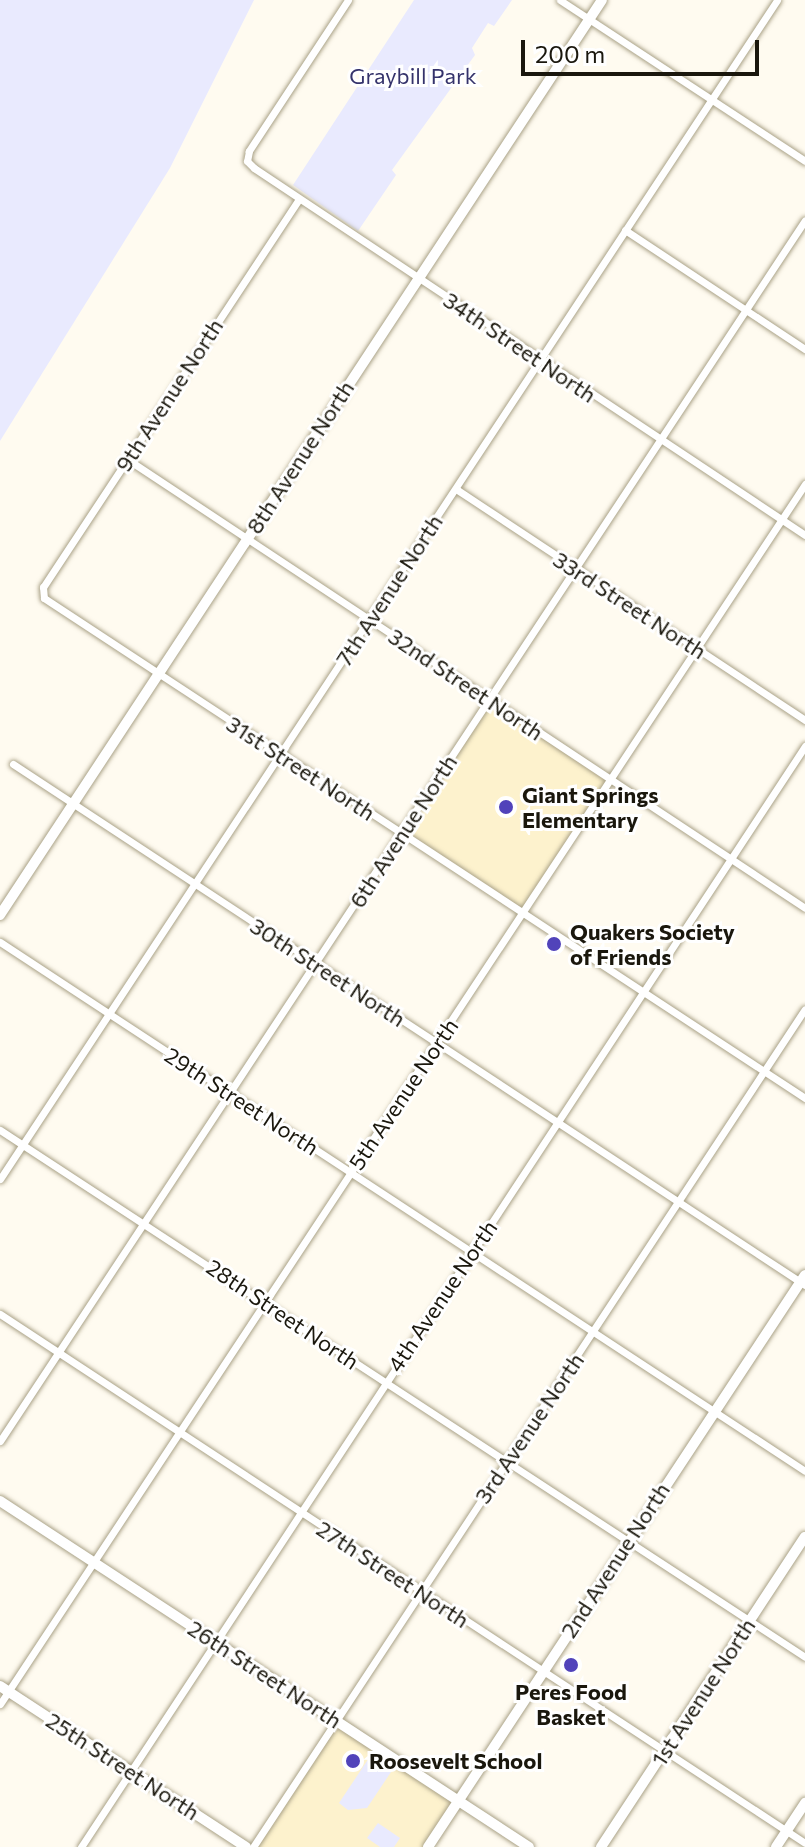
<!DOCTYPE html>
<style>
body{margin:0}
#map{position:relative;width:805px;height:1847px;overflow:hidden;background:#fffbf0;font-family:Commissioner,sans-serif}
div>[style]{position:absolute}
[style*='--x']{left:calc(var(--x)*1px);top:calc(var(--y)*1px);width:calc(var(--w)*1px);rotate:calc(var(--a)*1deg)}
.built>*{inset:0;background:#fdf2cd;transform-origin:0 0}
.green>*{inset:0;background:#e9eafe}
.roads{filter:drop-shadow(0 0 2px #aaa287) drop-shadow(0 0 2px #aaa287)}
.street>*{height:7px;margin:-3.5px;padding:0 3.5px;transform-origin:3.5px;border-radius:3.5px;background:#fff}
.secondary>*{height:10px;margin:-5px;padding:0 5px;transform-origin:5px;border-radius:5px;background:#fff}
.dots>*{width:22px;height:22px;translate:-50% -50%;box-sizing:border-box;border:4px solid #fff;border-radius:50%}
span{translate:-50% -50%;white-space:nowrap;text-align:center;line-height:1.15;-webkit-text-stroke:6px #fff;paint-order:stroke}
.park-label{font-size:22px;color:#35336b}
.street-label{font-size:22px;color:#1a170d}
.poi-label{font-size:22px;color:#1a170d;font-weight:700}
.left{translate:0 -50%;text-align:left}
.scale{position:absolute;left:521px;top:40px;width:238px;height:36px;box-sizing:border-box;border:4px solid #1a170d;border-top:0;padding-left:10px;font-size:24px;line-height:28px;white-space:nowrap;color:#1a170d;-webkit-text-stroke:6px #fff;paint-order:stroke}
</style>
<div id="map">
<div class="built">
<i style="left:489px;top:698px;width:146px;height:162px;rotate:34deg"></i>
<i style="clip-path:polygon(335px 1720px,458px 1801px,428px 1847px,253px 1847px)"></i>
</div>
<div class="green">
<i style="clip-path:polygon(0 0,254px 0,170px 168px,0 441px)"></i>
<i style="clip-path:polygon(414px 0,512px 0,494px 26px,488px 23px,472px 48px,475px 55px,392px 170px,396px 175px,358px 231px,293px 185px)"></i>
<i style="clip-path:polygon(369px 1758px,391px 1772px,367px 1808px,348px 1810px,339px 1803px)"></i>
<i style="clip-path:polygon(378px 1823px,400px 1838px,394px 1847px,380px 1847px,367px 1838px)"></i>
</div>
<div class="roads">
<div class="street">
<i style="--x:348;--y:0;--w:181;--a:123.3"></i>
<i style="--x:249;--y:151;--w:10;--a:101"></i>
<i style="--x:247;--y:161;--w:10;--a:45"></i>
<i style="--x:254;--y:168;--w:662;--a:33.67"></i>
<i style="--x:560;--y:0;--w:293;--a:33.3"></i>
<i style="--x:299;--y:199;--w:465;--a:123.4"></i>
<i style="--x:43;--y:587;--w:11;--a:85"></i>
<i style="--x:44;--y:598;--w:911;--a:33.31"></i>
<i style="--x:625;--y:230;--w:216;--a:33.5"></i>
<i style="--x:127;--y:459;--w:813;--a:33.51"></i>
<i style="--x:456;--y:489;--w:419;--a:33.5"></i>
<i style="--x:13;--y:764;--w:948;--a:33.34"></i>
<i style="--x:0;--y:942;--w:963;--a:33.31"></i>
<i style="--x:0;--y:1130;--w:962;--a:33.21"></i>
<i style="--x:0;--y:1179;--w:1412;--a:-56.61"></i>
<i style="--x:0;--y:1314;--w:963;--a:33.31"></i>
<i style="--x:0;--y:1441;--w:1462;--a:-56.6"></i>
<i style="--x:0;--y:1704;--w:1462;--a:-56.58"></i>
<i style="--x:81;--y:1847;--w:1318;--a:-56.67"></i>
<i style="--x:253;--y:1847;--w:1003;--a:-56.63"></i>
</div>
<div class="secondary">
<i style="--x:0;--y:915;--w:1095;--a:-56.66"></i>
<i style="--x:0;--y:1501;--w:632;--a:33.19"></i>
<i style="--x:0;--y:1686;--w:294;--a:33.2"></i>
<i style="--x:428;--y:1847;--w:685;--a:-56.61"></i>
<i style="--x:601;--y:1847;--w:371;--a:-56.7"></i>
<i style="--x:776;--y:1847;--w:53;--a:-56.6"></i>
</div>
</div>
<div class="dots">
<i style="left:506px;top:807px;background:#5143ba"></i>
<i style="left:554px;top:944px;background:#5143ba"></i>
<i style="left:571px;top:1665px;background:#5143ba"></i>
<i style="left:353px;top:1761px;background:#5143ba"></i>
</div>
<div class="park-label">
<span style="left:413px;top:76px">Graybill Park</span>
</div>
<div class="street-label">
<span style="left:520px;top:347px;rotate:34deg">34th Street North</span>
<span style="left:169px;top:395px;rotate:-57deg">9th Avenue North</span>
<span style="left:300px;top:457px;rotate:-57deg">8th Avenue North</span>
<span style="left:389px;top:590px;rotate:-57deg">7th Avenue North</span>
<span style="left:630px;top:605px;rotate:33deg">33rd Street North</span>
<span style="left:466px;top:684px;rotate:34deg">32nd Street North</span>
<span style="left:301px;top:768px;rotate:33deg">31st Street North</span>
<span style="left:403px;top:831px;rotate:-57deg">6th Avenue North</span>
<span style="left:328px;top:972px;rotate:33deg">30th Street North</span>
<span style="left:403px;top:1094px;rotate:-56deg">5th Avenue North</span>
<span style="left:242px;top:1101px;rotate:33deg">29th Street North</span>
<span style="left:442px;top:1296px;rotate:-56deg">4th Avenue North</span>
<span style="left:283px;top:1314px;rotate:34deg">28th Street North</span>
<span style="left:529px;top:1428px;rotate:-56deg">3rd Avenue North</span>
<span style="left:615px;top:1560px;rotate:-57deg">2nd Avenue North</span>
<span style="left:393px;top:1574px;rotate:33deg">27th Street North</span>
<span style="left:265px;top:1674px;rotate:33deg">26th Street North</span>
<span style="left:703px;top:1692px;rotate:-57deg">1st Avenue North</span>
<span style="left:123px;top:1766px;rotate:33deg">25th Street North</span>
</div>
<div class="poi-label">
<span class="left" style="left:522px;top:807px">Giant Springs<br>Elementary</span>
<span class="left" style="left:570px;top:944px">Quakers Society<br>of Friends</span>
<span style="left:571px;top:1704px">Peres Food<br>Basket</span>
<span class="left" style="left:369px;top:1761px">Roosevelt School</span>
</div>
<div class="scale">200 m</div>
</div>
